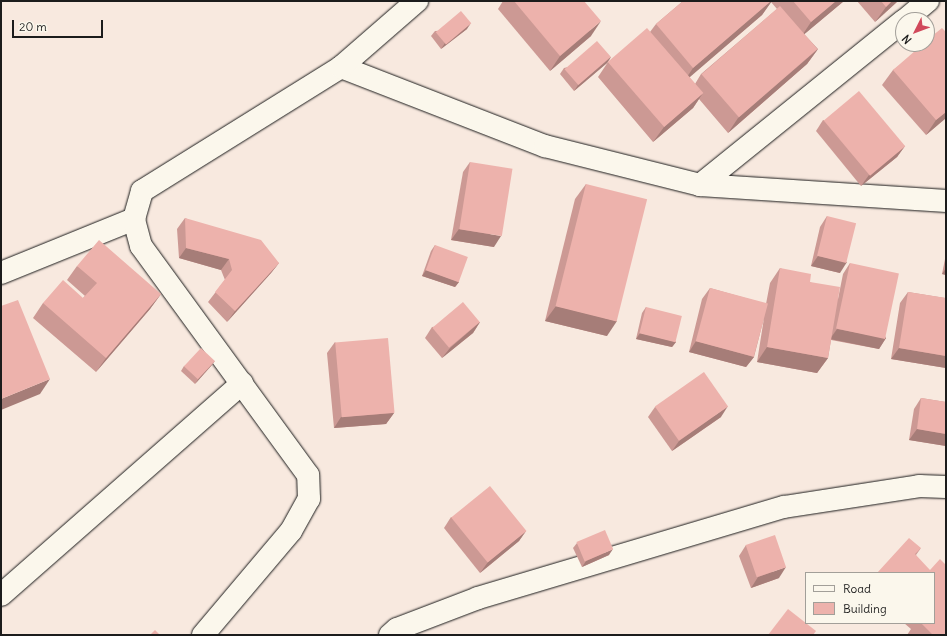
<!DOCTYPE html>
<style>
body{margin:0}
#map{position:relative;width:947px;height:636px;overflow:hidden;background:#f8e9df;font-family:Delius,sans-serif}
div>[style]{position:absolute}
[style*='--x']{left:calc(var(--x)*1px);top:calc(var(--y)*1px);width:calc(var(--w)*1px);rotate:calc(var(--a)*1deg)}
.roads{filter:drop-shadow(0 0 1px #1c1c1c) drop-shadow(0 0 1px #1c1c1c)}
.minor>*{height:22px;margin:-11px;padding:0 11px;transform-origin:11px;border-radius:11px;background:#fbf7ec}
.wall>*{inset:0;background:#cc9994}
.shaded-wall>*{inset:0;background:#a67d78}
.building>*{inset:0;background:#edb2ac;transform-origin:0 0}
span{translate:-50% -50%;white-space:nowrap;text-align:center;line-height:1.15;-webkit-text-stroke:3px #fbf7ec;paint-order:stroke}
.frame{position:absolute;inset:0;border:2px solid #1c1c1c;pointer-events:none}
.legend{position:absolute;left:805px;top:572px;width:130px;height:52px;box-sizing:border-box;background:#fbf7ec;border:1px solid #a29f99;margin:0;padding:5px 7px;list-style:none;font-size:12px;color:#1c1c1c}
.legend li{display:flex;align-items:center;gap:8px;height:20px}
.legend b{width:20px;border:1px solid #a29f99}
.north{position:absolute;left:895px;top:12px;width:40px;height:40px;box-sizing:border-box;background:#fbf7ec;border:1px solid #a29f99;border-radius:50%;rotate:228deg;font-size:11px;font-weight:700;line-height:16px;text-align:center;color:#1c1c1c}
.north::after{content:'';display:block;margin:auto;width:14px;height:18px;background:#d1495b;clip-path:polygon(50% 0,100% 100%,50% 72%,0 100%)}
.scale{position:absolute;left:12px;top:20px;width:91px;height:18px;box-sizing:border-box;border:2px solid #1c1c1c;border-top:0;padding-left:5px;font-size:12px;line-height:14px;white-space:nowrap;color:#1c1c1c;-webkit-text-stroke:3px #fbf7ec;paint-order:stroke}
</style>
<div id="map">
<div class="roads">
<div class="minor">
<i style="--x:905;--y:20;--w:30;--a:-40"></i>
<i style="--x:341;--y:67;--w:219;--a:21.2"></i>
<i style="--x:545;--y:146;--w:160;--a:14.1"></i>
<i style="--x:700;--y:185;--w:247;--a:3.7"></i>
<i style="--x:700;--y:185;--w:261;--a:-38.9"></i>
<i style="--x:1;--y:273;--w:144;--a:-22.1"></i>
<i style="--x:1;--y:595;--w:321;--a:-41.3"></i>
<i style="--x:203;--y:635;--w:136;--a:-49.8"></i>
<i style="--x:291;--y:531;--w:37;--a:-61"></i>
<i style="--x:309;--y:499;--w:24;--a:-92"></i>
<i style="--x:308;--y:475;--w:283;--a:-126.1"></i>
<i style="--x:141;--y:246;--w:28;--a:-105"></i>
<i style="--x:134;--y:219;--w:29;--a:-74"></i>
<i style="--x:142;--y:191;--w:234;--a:-31.9"></i>
<i style="--x:341;--y:67;--w:101;--a:-41"></i>
<i style="--x:390;--y:635;--w:9;--a:-41"></i>
<i style="--x:397;--y:629;--w:87;--a:-20.9"></i>
<i style="--x:478;--y:598;--w:319;--a:-16.6"></i>
<i style="--x:784;--y:507;--w:137;--a:-8.8"></i>
<i style="--x:919;--y:486;--w:27;--a:2"></i>
</div>
</div>
<div class="wall">
<i style="clip-path:polygon(503px 1px,584px 1px,591px 36px,550px 71px,498px 9px)"></i>
<i style="clip-path:polygon(evenodd,683px 1px,844px 1px,804px 34px,818px 49px,807px 64px,728px 133px,699px 99px,693px 108px,653px 142px,598px 77px,608px 62px,650px 32px,656px 24px,683px 1px,771px 2px,777px 9px,701px 74px,695px 84px,689px 77px,762px 15px,771px 2px)"></i>
<i style="clip-path:polygon(857px 1px,898px 1px,875px 22px)"></i>
<i style="clip-path:polygon(467px 29px,441px 49px,431px 36px,435px 31px)"></i>
<i style="clip-path:polygon(946px 32px,946px 118px,926px 135px,882px 85px,893px 70px)"></i>
<i style="clip-path:polygon(611px 57px,607px 63px,574px 91px,560px 74px,564px 68px)"></i>
<i style="clip-path:polygon(823px 120px,905px 146px,897px 157px,861px 186px,816px 131px)"></i>
<i style="clip-path:polygon(470px 162px,494px 247px,451px 240px,463px 172px)"></i>
<i style="clip-path:polygon(586px 184px,607px 336px,545px 321px,575px 199px)"></i>
<i style="clip-path:polygon(827px 216px,840px 273px,811px 266px,820px 227px)"></i>
<i style="clip-path:polygon(185px 218px,279px 263px,271px 273px,227px 322px,208px 302px,225px 280px,221px 270px,179px 258px,177px 229px)"></i>
<i style="clip-path:polygon(435px 245px,459px 282px,455px 287px,422px 276px,431px 251px)"></i>
<i style="clip-path:polygon(946px 254px,946px 275px,942px 274px)"></i>
<i style="clip-path:polygon(850px 263px,886px 338px,879px 349px,831px 340px,828px 358px,817px 373px,757px 362px,764px 318px,754px 357px,746px 367px,689px 352px,702px 299px,710px 288px,766px 304px,770px 283px,780px 268px,810px 282px,838px 299px,843px 274px)"></i>
<i style="clip-path:polygon(77px 266px,161px 294px,150px 309px,96px 372px,33px 318px,43px 303px,83px 298px,85px 296px,67px 280px)"></i>
<i style="clip-path:polygon(908px 292px,945px 298px,946px 292px,946px 368px,891px 359px,900px 303px)"></i>
<i style="clip-path:polygon(646px 307px,676px 342px,672px 347px,636px 339px,642px 313px)"></i>
<i style="clip-path:polygon(480px 322px,473px 333px,442px 358px,425px 338px,432px 327px)"></i>
<i style="clip-path:polygon(335px 342px,394px 413px,386px 424px,334px 428px,327px 353px)"></i>
<i style="clip-path:polygon(215px 361px,211px 366px,195px 384px,181px 371px,184px 366px)"></i>
<i style="clip-path:polygon(921px 398px,946px 402px,946px 446px,909px 440px,914px 409px)"></i>
<i style="clip-path:polygon(655px 407px,721px 417px,672px 451px,648px 417px)"></i>
<i style="clip-path:polygon(451px 517px,526px 531px,519px 541px,480px 573px,444px 528px)"></i>
<i style="clip-path:polygon(577px 543px,609px 555px,582px 567px,573px 548px)"></i>
<i style="clip-path:polygon(746px 545px,779px 578px,751px 588px,739px 556px)"></i>
<i style="clip-path:polygon(921px 548px,916px 555px,946px 635px,907px 635px,911px 629px,904px 623px,934px 623px,877px 573px)"></i>
</div>
<div class="shaded-wall">
<i style="clip-path:polygon(771px 1px,772px 1px,762px 15px,683px 83px,693px 68px)"></i>
<i style="clip-path:polygon(836px 1px,844px 1px,801px 37px,811px 22px)"></i>
<i style="clip-path:polygon(892px 1px,898px 1px,875px 22px,886px 7px)"></i>
<i style="clip-path:polygon(601px 21px,591px 36px,550px 71px,560px 56px)"></i>
<i style="clip-path:polygon(471px 23px,467px 29px,441px 49px,445px 43px)"></i>
<i style="clip-path:polygon(818px 49px,807px 64px,728px 133px,738px 118px)"></i>
<i style="clip-path:polygon(611px 57px,607px 63px,574px 91px,578px 85px)"></i>
<i style="clip-path:polygon(703px 93px,693px 108px,653px 142px,664px 127px)"></i>
<i style="clip-path:polygon(946px 112px,946px 118px,926px 135px,936px 120px)"></i>
<i style="clip-path:polygon(905px 146px,897px 157px,861px 186px,869px 175px)"></i>
<i style="clip-path:polygon(459px 229px,501px 236px,494px 247px,451px 240px)"></i>
<i style="clip-path:polygon(186px 248px,229px 259px,221px 270px,179px 258px)"></i>
<i style="clip-path:polygon(818px 256px,847px 262px,840px 273px,811px 266px)"></i>
<i style="clip-path:polygon(279px 263px,271px 273px,227px 322px,235px 311px)"></i>
<i style="clip-path:polygon(946px 268px,946px 275px,942px 274px)"></i>
<i style="clip-path:polygon(426px 270px,459px 282px,455px 287px,422px 276px)"></i>
<i style="clip-path:polygon(161px 294px,150px 309px,96px 372px,106px 358px)"></i>
<i style="clip-path:polygon(556px 306px,617px 321px,607px 336px,545px 321px)"></i>
<i style="clip-path:polygon(480px 322px,473px 333px,442px 358px,450px 348px)"></i>
<i style="clip-path:polygon(837px 329px,886px 338px,879px 349px,830px 339px)"></i>
<i style="clip-path:polygon(640px 333px,676px 342px,672px 347px,636px 339px)"></i>
<i style="clip-path:polygon(696px 341px,754px 357px,746px 367px,689px 352px)"></i>
<i style="clip-path:polygon(767px 347px,828px 358px,817px 373px,757px 362px)"></i>
<i style="clip-path:polygon(899px 348px,946px 356px,946px 368px,891px 359px)"></i>
<i style="clip-path:polygon(215px 361px,211px 366px,195px 384px,199px 378px)"></i>
<i style="clip-path:polygon(50px 379px,40px 394px,1px 410px,1px 399px)"></i>
<i style="clip-path:polygon(728px 406px,721px 417px,672px 451px,679px 441px)"></i>
<i style="clip-path:polygon(394px 413px,386px 424px,334px 428px,341px 417px)"></i>
<i style="clip-path:polygon(917px 429px,946px 434px,946px 446px,909px 440px)"></i>
<i style="clip-path:polygon(526px 531px,519px 541px,480px 573px,488px 562px)"></i>
<i style="clip-path:polygon(613px 549px,609px 555px,582px 567px,586px 561px)"></i>
<i style="clip-path:polygon(786px 567px,779px 578px,751px 588px,758px 577px)"></i>
</div>
<div class="building">
<i style="clip-path:polygon(514px 1px,584px 1px,601px 21px,560px 56px)"></i>
<i style="clip-path:polygon(683px 1px,771px 1px,693px 68px,656px 24px)"></i>
<i style="clip-path:polygon(793px 1px,836px 1px,811px 22px)"></i>
<i style="clip-path:polygon(881px 1px,892px 1px,886px 7px)"></i>
<i style="left:780px;top:6px;width:57px;height:104px;rotate:49deg"></i>
<i style="left:461px;top:11px;width:16px;height:33px;rotate:50deg"></i>
<i style="left:647px;top:28px;width:86px;height:52px;rotate:49deg"></i>
<i style="clip-path:polygon(942px 28px,946px 32px,946px 112px,936px 120px,893px 70px,923px 44px,927px 44px,927px 40px)"></i>
<i style="left:597px;top:41px;width:21px;height:43px;rotate:49deg"></i>
<i style="left:859px;top:91px;width:72px;height:46px;rotate:50deg"></i>
<i style="left:470px;top:162px;width:43px;height:68px;rotate:9deg"></i>
<i style="left:586px;top:184px;width:63px;height:126px;rotate:14deg"></i>
<i style="left:827px;top:216px;width:30px;height:41px;rotate:14deg"></i>
<i style="clip-path:polygon(185px 218px,261px 240px,279px 263px,235px 311px,215px 292px,232px 270px,229px 259px,186px 248px)"></i>
<i style="clip-path:polygon(99px 240px,161px 294px,106px 358px,43px 303px,63px 280px,83px 298px,97px 283px,77px 266px)"></i>
<i style="left:435px;top:245px;width:35px;height:27px;rotate:20deg"></i>
<i style="left:850px;top:263px;width:50px;height:67px;rotate:12deg"></i>
<i style="clip-path:polygon(780px 268px,811px 274px,810px 282px,840px 287px,828px 358px,767px 347px)"></i>
<i style="left:710px;top:288px;width:60px;height:55px;rotate:15deg"></i>
<i style="clip-path:polygon(908px 292px,946px 298px,946px 356px,899px 348px)"></i>
<i style="clip-path:polygon(18px 300px,50px 379px,1px 399px,1px 306px)"></i>
<i style="left:463px;top:302px;width:26px;height:40px;rotate:50deg"></i>
<i style="left:646px;top:307px;width:37px;height:27px;rotate:14deg"></i>
<i style="left:388px;top:338px;width:75px;height:53px;rotate:85deg"></i>
<i style="left:201px;top:348px;width:19px;height:25px;rotate:43deg"></i>
<i style="left:704px;top:372px;width:42px;height:60px;rotate:55deg"></i>
<i style="clip-path:polygon(921px 398px,946px 402px,946px 434px,917px 429px)"></i>
<i style="left:490px;top:486px;width:58px;height:50px;rotate:51deg"></i>
<i style="left:605px;top:530px;width:21px;height:31px;rotate:67deg"></i>
<i style="left:775px;top:535px;width:34px;height:31px;rotate:71deg"></i>
<i style="clip-path:polygon(909px 538px,921px 548px,915px 554px,930px 570px,940px 559px,946px 565px,946px 635px,933px 635px,921px 623px,934px 623px,934px 573px,877px 573px)"></i>
<i style="clip-path:polygon(788px 609px,816px 631px,813px 635px,768px 635px)"></i>
<i style="clip-path:polygon(155px 630px,160px 635px,150px 635px)"></i>
</div>
<div class="frame"></div>
<ul class="legend">
<li><b style="height:5px;background:#fbf7ec"></b>Road</li>
<li><b style="height:11px;background:#edb2ac"></b>Building</li>
</ul>
<div class="north">N</div>
<div class="scale">20 m</div>
</div>
